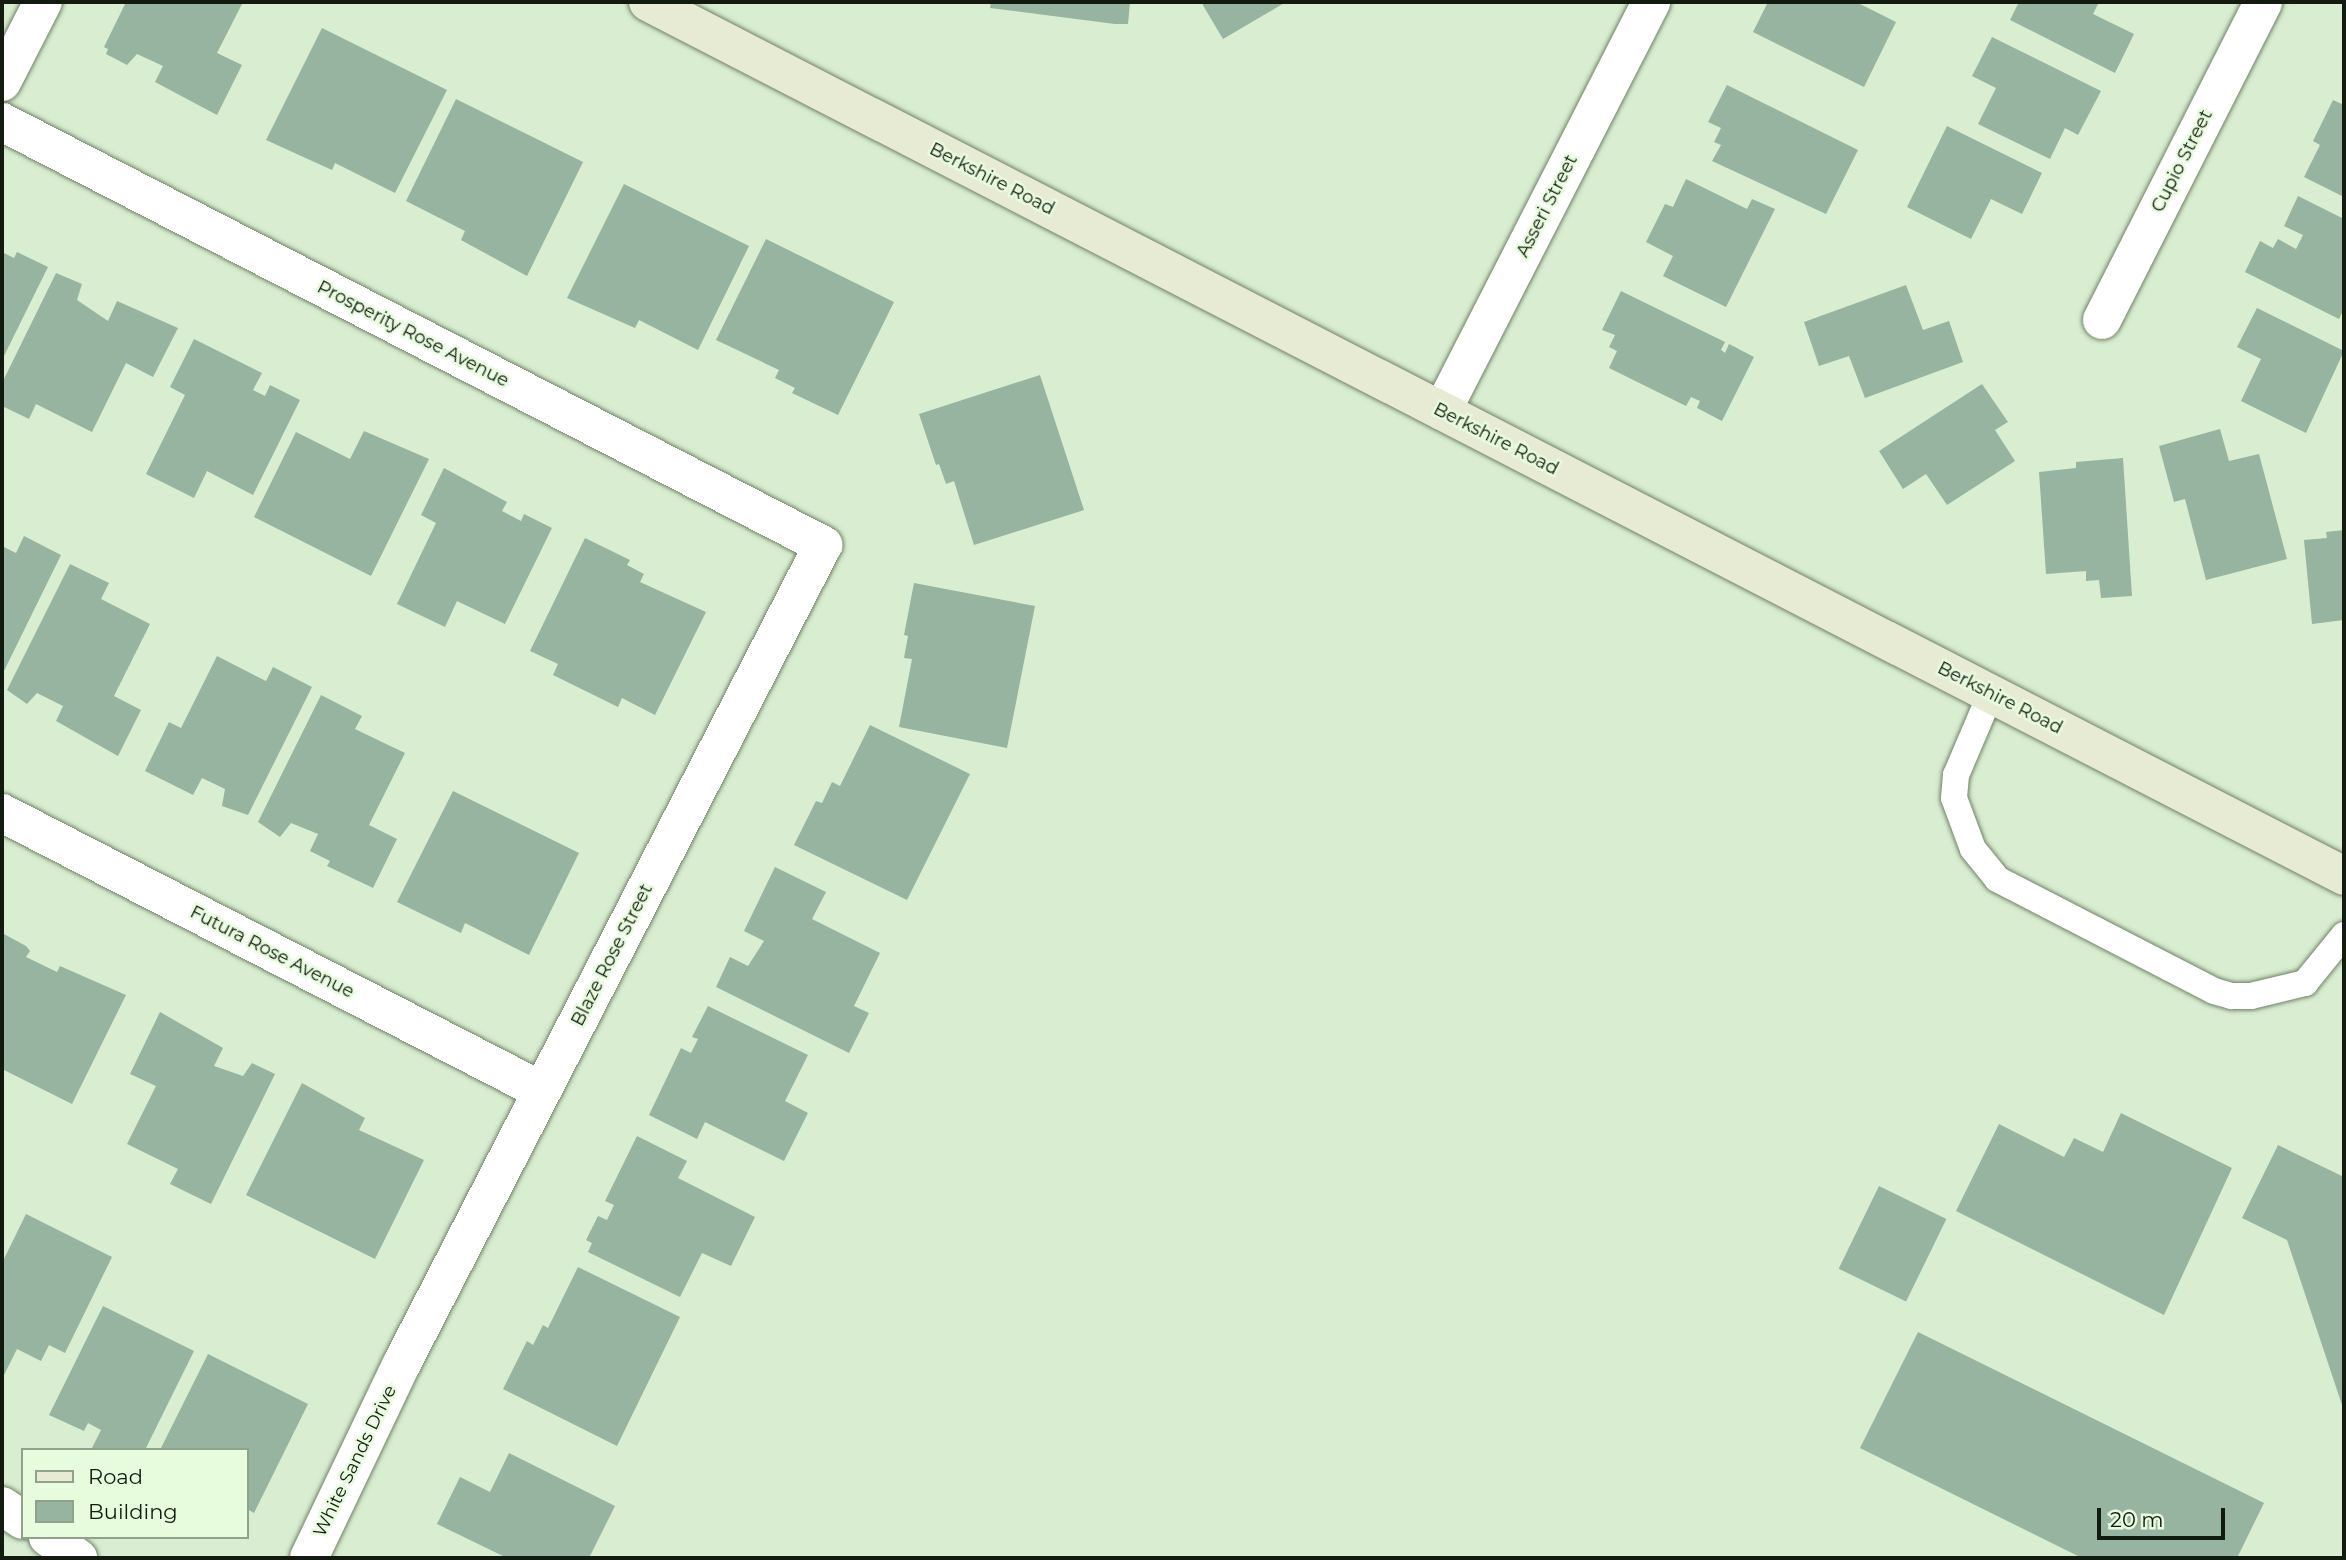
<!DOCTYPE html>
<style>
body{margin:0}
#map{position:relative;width:2346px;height:1560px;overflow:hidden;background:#d9edd0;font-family:Montserrat,sans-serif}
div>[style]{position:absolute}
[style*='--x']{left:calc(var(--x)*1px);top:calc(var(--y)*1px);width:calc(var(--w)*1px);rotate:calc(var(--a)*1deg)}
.building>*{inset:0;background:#96b49f;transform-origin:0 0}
.roads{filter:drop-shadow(0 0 2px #708267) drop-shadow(0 0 2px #708267)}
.lane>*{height:26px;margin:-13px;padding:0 13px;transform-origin:13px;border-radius:13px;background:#fff}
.street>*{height:38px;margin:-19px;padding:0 19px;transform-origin:19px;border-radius:19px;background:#fff}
.secondary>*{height:38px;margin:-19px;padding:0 19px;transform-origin:19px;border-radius:19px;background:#e7ebd4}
span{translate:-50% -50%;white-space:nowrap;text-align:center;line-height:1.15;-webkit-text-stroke:5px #e7fbdd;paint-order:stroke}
.street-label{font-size:18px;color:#131a10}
.frame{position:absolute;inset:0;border:4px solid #131a10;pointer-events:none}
.legend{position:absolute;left:21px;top:1448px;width:228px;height:91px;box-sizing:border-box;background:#e7fbdd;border:2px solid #92a18b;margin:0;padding:9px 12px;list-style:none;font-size:21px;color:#131a10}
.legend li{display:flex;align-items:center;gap:14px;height:35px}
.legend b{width:35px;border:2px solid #92a18b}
.scale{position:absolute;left:2097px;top:1508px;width:128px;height:32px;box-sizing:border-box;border:4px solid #131a10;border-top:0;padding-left:9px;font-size:21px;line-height:24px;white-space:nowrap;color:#131a10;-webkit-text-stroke:5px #e7fbdd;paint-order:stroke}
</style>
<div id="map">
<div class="building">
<i style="clip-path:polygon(126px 2px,243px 2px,217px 53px,242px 65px,217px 115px,155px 82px,163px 66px,137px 54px,127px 65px,106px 54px,108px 49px,104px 47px)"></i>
<i style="clip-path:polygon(991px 2px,1130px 2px,1128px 24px,1115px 24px,990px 8px)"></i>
<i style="clip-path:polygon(1201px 2px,1286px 2px,1223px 39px)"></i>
<i style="clip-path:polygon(1768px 2px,1856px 2px,1896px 22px,1864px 87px,1753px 32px)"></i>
<i style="clip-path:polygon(2019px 2px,2099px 2px,2093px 14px,2134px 34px,2115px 73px,2010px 20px)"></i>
<i style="clip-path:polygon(322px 28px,447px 90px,395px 193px,335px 163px,332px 170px,266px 140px)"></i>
<i style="clip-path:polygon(1992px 37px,2101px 91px,2078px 135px,2065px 128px,2050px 159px,1978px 124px,1996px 88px,1972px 76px)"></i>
<i style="clip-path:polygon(1727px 85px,1858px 150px,1826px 214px,1712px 161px,1721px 145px,1714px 142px,1721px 128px,1708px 122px)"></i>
<i style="clip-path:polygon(456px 99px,583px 162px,527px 276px,461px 240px,465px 231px,406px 201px)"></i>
<i style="clip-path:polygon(2333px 100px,2344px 105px,2344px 197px,2304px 177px,2320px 145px,2313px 141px)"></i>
<i style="clip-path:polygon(1947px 126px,2042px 173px,2022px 214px,1991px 199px,1971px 239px,1907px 207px)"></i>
<i style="clip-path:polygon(1686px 179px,1747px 209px,1752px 199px,1775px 209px,1726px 307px,1663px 276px,1673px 256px,1646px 242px,1665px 204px,1673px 207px)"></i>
<i style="clip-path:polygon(624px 184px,749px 246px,698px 350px,639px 320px,635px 328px,567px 298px)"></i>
<i style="clip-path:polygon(2298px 196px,2344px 219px,2344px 309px,2339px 319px,2245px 272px,2260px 241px,2273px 248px,2278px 239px,2296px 249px,2303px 235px,2284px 226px)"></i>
<i style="clip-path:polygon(766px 239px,894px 302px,838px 415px,792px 393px,795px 388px,775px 378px,779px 370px,716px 340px)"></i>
<i style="clip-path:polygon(2px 252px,14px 258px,17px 252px,48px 267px,2px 360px)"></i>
<i style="clip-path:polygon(56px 273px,82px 284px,77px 300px,108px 321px,117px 301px,178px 328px,153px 377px,126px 363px,92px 432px,36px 404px,29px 419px,2px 406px,2px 383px)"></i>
<i style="clip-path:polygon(1906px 285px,1923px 330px,1949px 321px,1963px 362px,1865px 398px,1849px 356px,1819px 366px,1804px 322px)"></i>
<i style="clip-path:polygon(1621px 291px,1725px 342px,1721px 350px,1725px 353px,1729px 344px,1754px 357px,1722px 421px,1697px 408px,1700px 401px,1691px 397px,1686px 406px,1609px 368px,1617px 351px,1609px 347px,1615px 335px,1602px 330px)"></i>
<i style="clip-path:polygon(2257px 308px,2344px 351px,2306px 433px,2241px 401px,2261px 359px,2237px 347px)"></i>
<i style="clip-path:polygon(194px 339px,262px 373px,253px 390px,265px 396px,270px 385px,300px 400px,253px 495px,207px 471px,194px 498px,146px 474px,185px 395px,170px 387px)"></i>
<i style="clip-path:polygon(1040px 375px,1084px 510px,974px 545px,954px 481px,946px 484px,939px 464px,936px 465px,919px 414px)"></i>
<i style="clip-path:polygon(1982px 384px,2008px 422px,1995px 430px,2015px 461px,1947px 505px,1926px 474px,1903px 489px,1879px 451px)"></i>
<i style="clip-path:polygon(2220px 429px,2229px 461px,2259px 454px,2287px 559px,2206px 580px,2185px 499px,2174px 502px,2159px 446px)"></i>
<i style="clip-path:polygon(364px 431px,429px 459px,371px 576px,254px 517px,296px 432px,350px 459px)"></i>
<i style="clip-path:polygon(2123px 458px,2132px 596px,2101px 598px,2099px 580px,2086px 581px,2086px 571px,2046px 574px,2039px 472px,2076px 468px,2076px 462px)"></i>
<i style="clip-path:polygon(444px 468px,507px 502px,502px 511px,521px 521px,524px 514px,552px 528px,505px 624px,457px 601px,445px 627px,397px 604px,436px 523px,421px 515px)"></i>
<i style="clip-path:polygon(2344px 530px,2344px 620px,2312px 624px,2304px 540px,2327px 538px,2326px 532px)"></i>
<i style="clip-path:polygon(24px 536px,61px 555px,2px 675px,2px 546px,16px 553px)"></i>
<i style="clip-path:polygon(585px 538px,630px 560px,627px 565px,644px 574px,640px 582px,706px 612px,655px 715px,622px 698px,618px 707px,553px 675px,558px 664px,530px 651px)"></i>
<i style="clip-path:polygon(70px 564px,109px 583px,101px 599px,150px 624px,114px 696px,141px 710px,118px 756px,56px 721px,63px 706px,37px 693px,27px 704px,7px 690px)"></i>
<i style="clip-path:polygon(914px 583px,1035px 606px,1007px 748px,899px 727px,912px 659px,904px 658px,908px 636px,904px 635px)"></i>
<i style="clip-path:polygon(217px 656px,266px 681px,273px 667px,312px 687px,248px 815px,222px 806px,225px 789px,202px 778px,193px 795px,145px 771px,169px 722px,181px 728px)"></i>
<i style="clip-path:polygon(321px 695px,362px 716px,355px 729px,405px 753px,369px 825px,397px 839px,373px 888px,327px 866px,330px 861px,310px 851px,318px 834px,291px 823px,280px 837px,258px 822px)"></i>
<i style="clip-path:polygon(870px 725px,970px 774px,907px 900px,794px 845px,816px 801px,822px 803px,832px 782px,840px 786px)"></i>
<i style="clip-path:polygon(453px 791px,579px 853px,529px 955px,465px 923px,461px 933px,397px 902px)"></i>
<i style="clip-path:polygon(775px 867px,826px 892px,812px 919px,880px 953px,854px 1006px,869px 1013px,849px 1053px,716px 987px,730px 957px,748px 966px,764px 941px,744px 931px)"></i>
<i style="clip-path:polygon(2px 933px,26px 946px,30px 951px,26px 957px,57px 972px,60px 966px,126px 995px,72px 1104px,2px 1069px)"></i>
<i style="clip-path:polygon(708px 1006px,808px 1055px,785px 1101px,808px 1113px,784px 1161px,705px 1122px,697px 1139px,649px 1115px,681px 1048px,691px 1053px,698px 1039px,692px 1037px)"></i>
<i style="clip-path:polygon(160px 1012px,223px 1048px,214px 1066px,243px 1076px,252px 1063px,275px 1074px,211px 1204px,170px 1184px,178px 1169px,127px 1144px,156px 1086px,130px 1074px)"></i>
<i style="clip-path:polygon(302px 1083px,365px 1118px,359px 1130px,424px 1160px,375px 1259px,246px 1195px)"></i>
<i style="clip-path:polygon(2121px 1113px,2232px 1168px,2164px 1315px,1956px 1211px,1999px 1124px,2064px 1157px,2074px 1138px,2103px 1152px)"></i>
<i style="clip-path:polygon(637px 1136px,687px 1161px,678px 1178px,755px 1217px,731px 1266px,702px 1253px,680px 1297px,588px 1252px,592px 1243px,586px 1240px,598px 1216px,607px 1220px,614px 1205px,605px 1201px)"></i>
<i style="clip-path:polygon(2278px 1145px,2344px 1177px,2344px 1411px,2287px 1240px,2242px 1218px)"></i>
<i style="left:1879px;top:1186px;width:75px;height:92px;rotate:26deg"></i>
<i style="clip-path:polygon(26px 1214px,112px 1257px,65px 1353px,49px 1345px,41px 1361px,17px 1349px,4px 1375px,2px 1263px)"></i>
<i style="clip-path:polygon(578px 1267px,680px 1317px,617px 1446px,503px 1389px,527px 1341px,533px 1345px,543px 1325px,548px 1328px)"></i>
<i style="clip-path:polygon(103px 1306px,194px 1351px,145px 1450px,96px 1450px,92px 1448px,101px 1430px,88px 1423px,84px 1431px,49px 1415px)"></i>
<i style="clip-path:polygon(1918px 1332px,2264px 1503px,2237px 1558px,2082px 1558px,1860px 1448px)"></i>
<i style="clip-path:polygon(208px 1354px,308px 1404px,254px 1513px,247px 1509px,247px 1450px,160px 1450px)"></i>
<i style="clip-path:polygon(509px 1453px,615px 1506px,589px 1558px,507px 1558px,437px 1524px,460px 1477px,490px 1492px)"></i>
</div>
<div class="roads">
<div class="lane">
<i style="--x:1991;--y:693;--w:89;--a:113.1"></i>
<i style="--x:1956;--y:775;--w:23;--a:95"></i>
<i style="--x:1954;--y:798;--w:54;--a:69.6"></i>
<i style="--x:1973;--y:849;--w:38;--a:51"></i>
<i style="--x:1997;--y:879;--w:244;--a:27.3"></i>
<i style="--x:2214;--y:991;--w:19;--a:16"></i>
<i style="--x:2232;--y:996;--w:19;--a:0"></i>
<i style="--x:2251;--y:996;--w:56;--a:-13.5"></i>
<i style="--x:2305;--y:983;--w:62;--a:-50.9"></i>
</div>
<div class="street">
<i style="--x:2;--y:82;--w:90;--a:-62.9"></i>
<i style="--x:2;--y:122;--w:924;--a:27.26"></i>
<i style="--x:823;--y:545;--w:922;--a:117.23"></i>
<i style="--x:401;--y:1365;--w:214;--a:115.5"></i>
<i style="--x:2102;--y:320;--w:356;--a:-63.1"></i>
<i style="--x:1442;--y:411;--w:459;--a:-62.9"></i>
<i style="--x:2;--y:813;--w:607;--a:27.24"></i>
<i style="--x:2;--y:1506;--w:25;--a:34"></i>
<i style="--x:48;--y:1537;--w:37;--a:35"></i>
</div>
<div class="secondary">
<i style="--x:648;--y:2;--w:1908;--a:27.26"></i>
</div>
</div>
<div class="street-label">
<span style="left:2182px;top:161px;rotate:-63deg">Cupio Street</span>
<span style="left:992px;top:179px;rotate:27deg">Berkshire Road</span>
<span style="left:1547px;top:206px;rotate:-63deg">Asseri Street</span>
<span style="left:413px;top:334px;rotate:27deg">Prosperity Rose Avenue</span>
<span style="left:1496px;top:439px;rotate:27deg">Berkshire Road</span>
<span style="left:2000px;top:698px;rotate:27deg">Berkshire Road</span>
<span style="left:272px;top:952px;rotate:27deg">Futura Rose Avenue</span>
<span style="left:612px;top:955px;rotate:-63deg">Blaze Rose Street</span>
<span style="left:355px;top:1461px;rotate:-64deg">White Sands Drive</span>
</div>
<div class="frame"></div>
<ul class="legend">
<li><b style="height:9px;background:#e7ebd4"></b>Road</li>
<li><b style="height:19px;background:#96b49f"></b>Building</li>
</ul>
<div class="scale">20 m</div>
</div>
